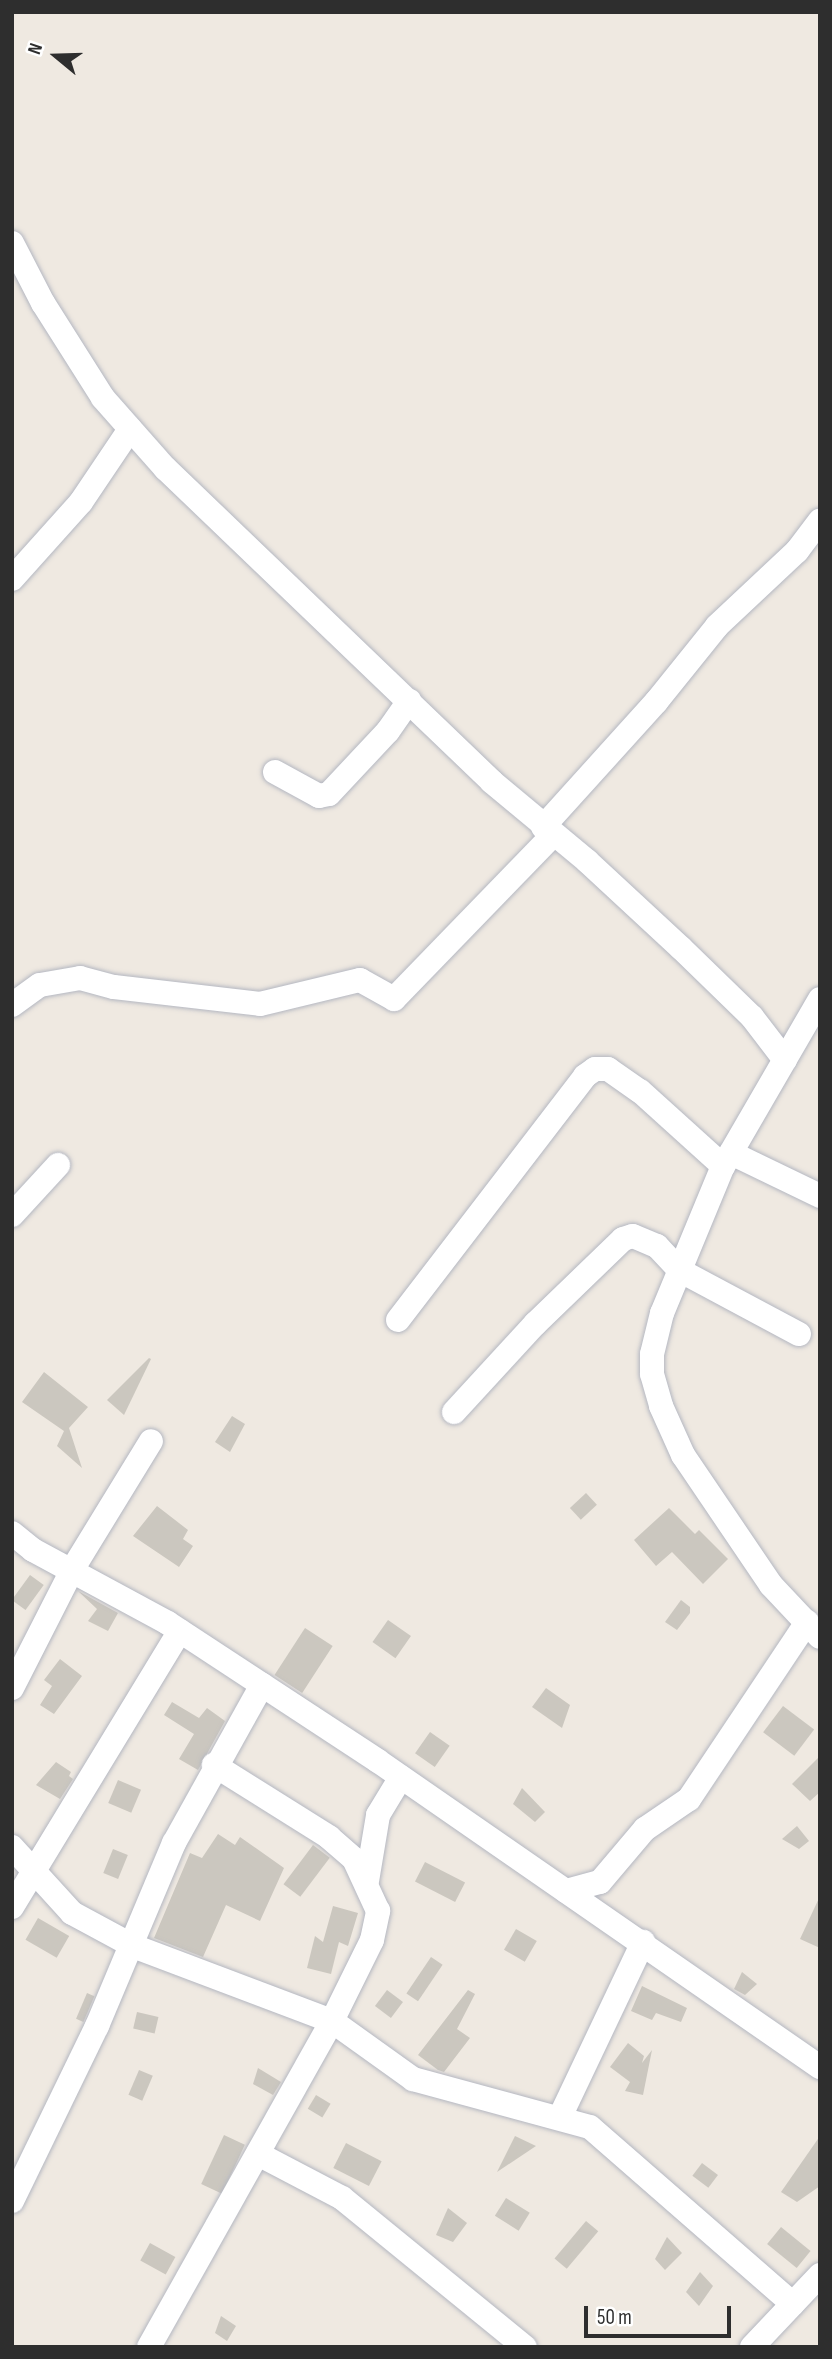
<!DOCTYPE html>
<style>
body{margin:0}
#map{position:relative;width:832px;height:2359px;overflow:hidden;background:#efe9e1;font-family:"Sofia Sans Condensed",sans-serif}
div>[style]{position:absolute}
[style*='--x']{left:calc(var(--x)*1px);top:calc(var(--y)*1px);width:calc(var(--w)*1px);rotate:calc(var(--a)*1deg)}
.building>*{inset:0;background:#cbc7bf;transform-origin:0 0}
.roads{filter:drop-shadow(0 0 2px #b4b7c1) drop-shadow(0 0 2px #b4b7c1)}
.minor>*{height:24px;margin:-12px;padding:0 12px;transform-origin:12px;border-radius:12px;background:#fff}
span{translate:-50% -50%;white-space:nowrap;text-align:center;line-height:1.15;-webkit-text-stroke:6px #fff;paint-order:stroke}
.frame{position:absolute;inset:0;border:14px solid #2e2e2e;pointer-events:none}
.north{position:absolute;left:21px;top:21px;width:70px;height:70px;-webkit-text-stroke:5px #fff;paint-order:stroke;rotate:289deg;font-size:19px;font-weight:700;line-height:28px;text-align:center;color:#2e2e2e}
.north::after{content:'';display:block;margin:auto;width:24px;height:32px;background:#2e2e2e;clip-path:polygon(50% 0,100% 100%,50% 72%,0 100%)}
.scale{position:absolute;left:584px;top:2306px;width:147px;height:32px;box-sizing:border-box;border:4px solid #2e2e2e;border-top:0;padding-left:9px;font-size:21px;line-height:24px;white-space:nowrap;color:#2e2e2e;-webkit-text-stroke:5px #fff;paint-order:stroke}
</style>
<div id="map">
<div class="building">
<i style="clip-path:polygon(149px 1358px,151px 1359px,124px 1415px,107px 1400px)"></i>
<i style="clip-path:polygon(44px 1372px,88px 1407px,69px 1428px,82px 1468px,57px 1446px,64px 1431px,22px 1402px)"></i>
<i style="clip-path:polygon(232px 1416px,245px 1424px,230px 1452px,215px 1442px)"></i>
<i style="left:586px;top:1493px;width:16px;height:22px;rotate:47deg"></i>
<i style="clip-path:polygon(157px 1506px,188px 1530px,183px 1539px,193px 1546px,179px 1567px,133px 1536px)"></i>
<i style="clip-path:polygon(669px 1508px,695px 1534px,699px 1530px,728px 1559px,703px 1584px,672px 1552px,656px 1566px,634px 1540px)"></i>
<i style="left:30px;top:1575px;width:17px;height:31px;rotate:36deg"></i>
<i style="clip-path:polygon(78px 1591px,118px 1613px,108px 1631px,88px 1621px,97px 1609px)"></i>
<i style="clip-path:polygon(681px 1600px,690px 1607px,690px 1613px,677px 1630px,665px 1622px)"></i>
<i style="left:388px;top:1620px;width:28px;height:27px;rotate:35deg"></i>
<i style="left:305px;top:1628px;width:33px;height:56px;rotate:33deg"></i>
<i style="clip-path:polygon(60px 1659px,82px 1676px,54px 1714px,40px 1705px,52px 1686px,44px 1680px)"></i>
<i style="clip-path:polygon(546px 1688px,570px 1705px,562px 1728px,532px 1707px)"></i>
<i style="clip-path:polygon(172px 1702px,199px 1718px,207px 1708px,225px 1721px,198px 1770px,179px 1759px,194px 1734px,164px 1715px)"></i>
<i style="left:783px;top:1706px;width:39px;height:33px;rotate:37deg"></i>
<i style="left:430px;top:1732px;width:24px;height:26px;rotate:35deg"></i>
<i style="clip-path:polygon(820px 1756px,820px 1792px,810px 1801px,792px 1784px)"></i>
<i style="clip-path:polygon(56px 1762px,71px 1772px,69px 1776px,73px 1779px,60px 1799px,36px 1785px)"></i>
<i style="left:118px;top:1780px;width:25px;height:25px;rotate:23deg"></i>
<i style="clip-path:polygon(522px 1788px,545px 1812px,535px 1822px,513px 1804px)"></i>
<i style="clip-path:polygon(797px 1826px,809px 1841px,799px 1849px,782px 1839px)"></i>
<i style="clip-path:polygon(218px 1834px,235px 1845px,240px 1837px,284px 1868px,260px 1921px,226px 1905px,203px 1957px,154px 1938px,190px 1853px,202px 1858px)"></i>
<i style="left:313px;top:1845px;width:21px;height:49px;rotate:37deg"></i>
<i style="left:113px;top:1849px;width:16px;height:26px;rotate:22deg"></i>
<i style="left:425px;top:1862px;width:45px;height:22px;rotate:27deg"></i>
<i style="clip-path:polygon(820px 1896px,820px 1948px,800px 1939px)"></i>
<i style="clip-path:polygon(333px 1906px,358px 1913px,348px 1946px,339px 1942px,331px 1974px,307px 1968px,315px 1936px,323px 1942px)"></i>
<i style="left:38px;top:1918px;width:36px;height:25px;rotate:30deg"></i>
<i style="left:516px;top:1929px;width:24px;height:24px;rotate:30deg"></i>
<i style="left:431px;top:1957px;width:14px;height:44px;rotate:34deg"></i>
<i style="clip-path:polygon(742px 1972px,757px 1984px,745px 1995px,734px 1989px)"></i>
<i style="clip-path:polygon(642px 1986px,687px 2008px,681px 2022px,656px 2013px,652px 2020px,631px 2011px)"></i>
<i style="left:387px;top:1990px;width:20px;height:20px;rotate:37deg"></i>
<i style="clip-path:polygon(468px 1990px,475px 1994px,457px 2029px,470px 2038px,444px 2072px,438px 2070px,418px 2055px)"></i>
<i style="left:87px;top:1993px;width:8px;height:28px;rotate:23deg"></i>
<i style="left:137px;top:2012px;width:22px;height:17px;rotate:13deg"></i>
<i style="clip-path:polygon(628px 2043px,644px 2056px,642px 2063px,652px 2050px,643px 2095px,625px 2091px,630px 2082px,610px 2067px)"></i>
<i style="clip-path:polygon(258px 2068px,281px 2082px,273px 2095px,253px 2084px)"></i>
<i style="left:139px;top:2070px;width:15px;height:27px;rotate:23deg"></i>
<i style="left:316px;top:2095px;width:17px;height:16px;rotate:31deg"></i>
<i style="left:224px;top:2135px;width:23px;height:54px;rotate:25deg"></i>
<i style="clip-path:polygon(515px 2136px,536px 2146px,497px 2172px)"></i>
<i style="clip-path:polygon(820px 2136px,820px 2186px,797px 2202px,781px 2192px)"></i>
<i style="left:346px;top:2143px;width:40px;height:28px;rotate:27deg"></i>
<i style="left:702px;top:2163px;width:20px;height:16px;rotate:37deg"></i>
<i style="left:506px;top:2198px;width:28px;height:21px;rotate:32deg"></i>
<i style="clip-path:polygon(448px 2208px,467px 2223px,453px 2242px,436px 2235px)"></i>
<i style="left:586px;top:2221px;width:16px;height:49px;rotate:40deg"></i>
<i style="left:781px;top:2227px;width:38px;height:22px;rotate:39deg"></i>
<i style="clip-path:polygon(667px 2237px,682px 2253px,665px 2270px,655px 2259px)"></i>
<i style="left:150px;top:2243px;width:29px;height:20px;rotate:29deg"></i>
<i style="clip-path:polygon(700px 2272px,713px 2286px,699px 2306px,686px 2292px)"></i>
<i style="clip-path:polygon(221px 2316px,236px 2326px,227px 2341px,215px 2333px)"></i>
</div>
<div class="roads">
<div class="minor">
<i style="--x:12;--y:243;--w:68;--a:62.7"></i>
<i style="--x:43;--y:303;--w:112;--a:57.7"></i>
<i style="--x:103;--y:398;--w:94;--a:48.5"></i>
<i style="--x:165;--y:468;--w:453;--a:43.8"></i>
<i style="--x:492;--y:782;--w:124;--a:39.7"></i>
<i style="--x:587;--y:861;--w:128;--a:42.8"></i>
<i style="--x:681;--y:948;--w:99;--a:44.2"></i>
<i style="--x:752;--y:1017;--w:54;--a:52.5"></i>
<i style="--x:12;--y:579;--w:103;--a:-48.1"></i>
<i style="--x:81;--y:502;--w:88;--a:-56.1"></i>
<i style="--x:275;--y:772;--w:50;--a:28.6"></i>
<i style="--x:319;--y:796;--w:10;--a:-11"></i>
<i style="--x:329;--y:794;--w:86;--a:-46.9"></i>
<i style="--x:388;--y:731;--w:37;--a:-55"></i>
<i style="--x:543;--y:827;--w:169;--a:-47.9"></i>
<i style="--x:656;--y:702;--w:97;--a:-51.2"></i>
<i style="--x:717;--y:626;--w:110;--a:-43.2"></i>
<i style="--x:797;--y:551;--w:38;--a:-53"></i>
<i style="--x:820;--y:999;--w:193;--a:120.1"></i>
<i style="--x:723;--y:1166;--w:159;--a:112.5"></i>
<i style="--x:662;--y:1313;--w:42;--a:103.7"></i>
<i style="--x:652;--y:1354;--w:20;--a:90"></i>
<i style="--x:652;--y:1374;--w:33;--a:74"></i>
<i style="--x:661;--y:1406;--w:54;--a:65.8"></i>
<i style="--x:683;--y:1455;--w:157;--a:55.9"></i>
<i style="--x:771;--y:1585;--w:71;--a:46.7"></i>
<i style="--x:12;--y:1005;--w:34;--a:-36"></i>
<i style="--x:40;--y:985;--w:41;--a:-9.9"></i>
<i style="--x:80;--y:978;--w:35;--a:15"></i>
<i style="--x:114;--y:987;--w:147;--a:6.6"></i>
<i style="--x:260;--y:1004;--w:103;--a:-13.5"></i>
<i style="--x:360;--y:980;--w:39;--a:29"></i>
<i style="--x:394;--y:999;--w:228;--a:-45.9"></i>
<i style="--x:731;--y:1153;--w:99;--a:25.8"></i>
<i style="--x:12;--y:1215;--w:68;--a:-47.4"></i>
<i style="--x:398;--y:1320;--w:307;--a:-52.5"></i>
<i style="--x:585;--y:1076;--w:12;--a:-35"></i>
<i style="--x:595;--y:1069;--w:13;--a:0"></i>
<i style="--x:608;--y:1069;--w:39;--a:35"></i>
<i style="--x:640;--y:1091;--w:112;--a:42.1"></i>
<i style="--x:454;--y:1412;--w:120;--a:-47.4"></i>
<i style="--x:535;--y:1324;--w:122;--a:-44"></i>
<i style="--x:623;--y:1239;--w:10;--a:-17"></i>
<i style="--x:633;--y:1236;--w:26;--a:23"></i>
<i style="--x:657;--y:1246;--w:33;--a:47"></i>
<i style="--x:679;--y:1270;--w:136;--a:28.1"></i>
<i style="--x:12;--y:1533;--w:27;--a:39"></i>
<i style="--x:33;--y:1550;--w:153;--a:28.4"></i>
<i style="--x:168;--y:1623;--w:251;--a:33.3"></i>
<i style="--x:378;--y:1761;--w:538;--a:34.7"></i>
<i style="--x:12;--y:1688;--w:132;--a:-63"></i>
<i style="--x:72;--y:1570;--w:151;--a:-58.5"></i>
<i style="--x:12;--y:1847;--w:89;--a:47.7"></i>
<i style="--x:72;--y:1913;--w:69;--a:28.4"></i>
<i style="--x:133;--y:1946;--w:213;--a:20.7"></i>
<i style="--x:332;--y:2021;--w:100;--a:35.6"></i>
<i style="--x:413;--y:2079;--w:183;--a:15.2"></i>
<i style="--x:590;--y:2127;--w:269;--a:41.1"></i>
<i style="--x:367;--y:1881;--w:67;--a:-80.5"></i>
<i style="--x:378;--y:1815;--w:44;--a:-58.8"></i>
<i style="--x:566;--y:1891;--w:35;--a:-15"></i>
<i style="--x:600;--y:1882;--w:70;--a:-49.7"></i>
<i style="--x:645;--y:1829;--w:53;--a:-34.3"></i>
<i style="--x:689;--y:1799;--w:213;--a:-56.3"></i>
<i style="--x:12;--y:1907;--w:323;--a:-58.7"></i>
<i style="--x:560;--y:2117;--w:194;--a:-64.6"></i>
<i style="--x:258;--y:2154;--w:95;--a:27.6"></i>
<i style="--x:342;--y:2198;--w:236;--a:39.2"></i>
<i style="--x:12;--y:2201;--w:195;--a:-64.1"></i>
<i style="--x:97;--y:2026;--w:199;--a:-67.2"></i>
<i style="--x:174;--y:1843;--w:181;--a:-60.9"></i>
<i style="--x:149;--y:2347;--w:374;--a:-60.7"></i>
<i style="--x:332;--y:2021;--w:90;--a:-63.7"></i>
<i style="--x:372;--y:1940;--w:30;--a:-78"></i>
<i style="--x:378;--y:1911;--w:57;--a:-114.8"></i>
<i style="--x:354;--y:1859;--w:33;--a:-139"></i>
<i style="--x:329;--y:1837;--w:136;--a:-147.9"></i>
<i style="--x:752;--y:2347;--w:99;--a:-46.6"></i>
</div>
</div>
<div class="frame"></div>
<div class="north">N</div>
<div class="scale">50 m</div>
</div>
